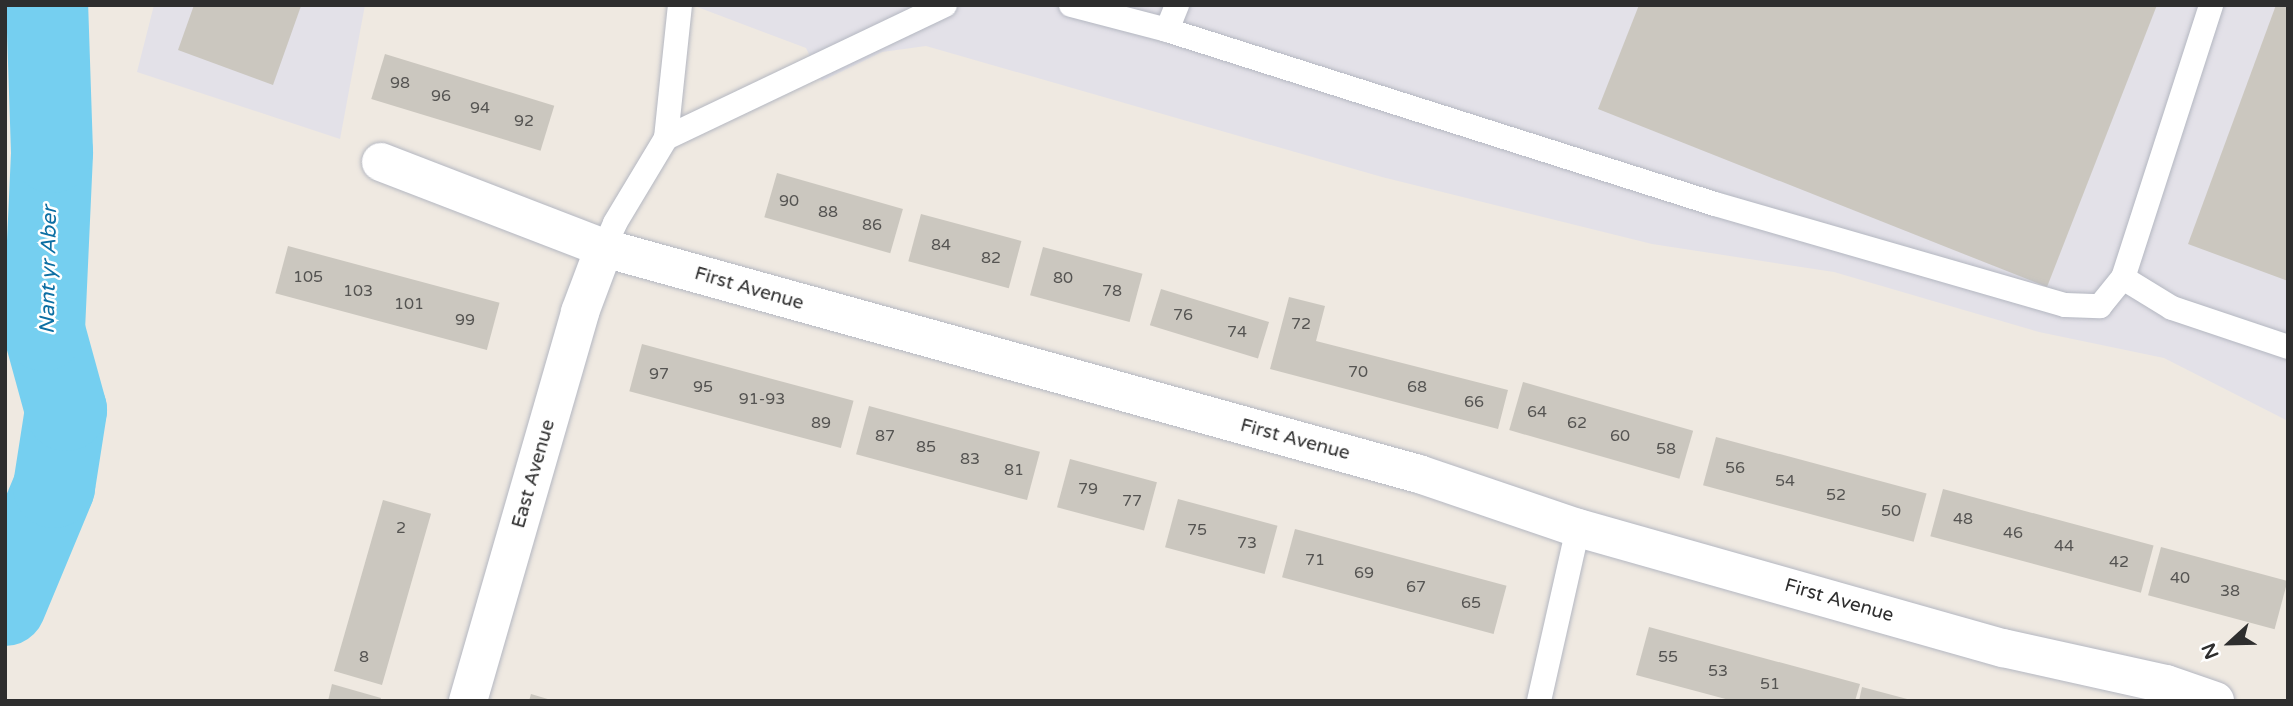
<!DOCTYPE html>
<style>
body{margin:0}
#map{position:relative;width:2293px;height:706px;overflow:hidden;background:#efe9e1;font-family:"Varela Round",sans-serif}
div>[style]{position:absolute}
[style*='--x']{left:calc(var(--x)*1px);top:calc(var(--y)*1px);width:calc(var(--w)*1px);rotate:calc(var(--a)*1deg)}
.industrial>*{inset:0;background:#e3e1e8}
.river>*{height:82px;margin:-41px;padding:0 41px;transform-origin:41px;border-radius:41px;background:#75cff0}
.building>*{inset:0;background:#cbc7bf;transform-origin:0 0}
.roads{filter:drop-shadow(0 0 2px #b4b7c1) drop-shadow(0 0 2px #b4b7c1)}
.service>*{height:24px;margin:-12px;padding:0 12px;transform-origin:12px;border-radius:12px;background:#fff}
.minor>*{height:38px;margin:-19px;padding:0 19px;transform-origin:19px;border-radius:19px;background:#fff}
span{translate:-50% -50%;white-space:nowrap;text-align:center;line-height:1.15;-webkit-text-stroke:5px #fff;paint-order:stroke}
.number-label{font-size:16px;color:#555452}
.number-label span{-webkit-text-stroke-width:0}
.street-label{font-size:19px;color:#2e2e2e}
.water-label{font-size:21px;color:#0d6fa3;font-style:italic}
.frame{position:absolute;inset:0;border:7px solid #2e2e2e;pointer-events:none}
.north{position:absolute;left:2195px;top:608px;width:70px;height:70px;-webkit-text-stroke:5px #fff;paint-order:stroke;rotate:248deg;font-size:19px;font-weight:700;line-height:28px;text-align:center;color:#2e2e2e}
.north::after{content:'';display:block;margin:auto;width:24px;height:32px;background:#2e2e2e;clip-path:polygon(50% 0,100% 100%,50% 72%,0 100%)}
</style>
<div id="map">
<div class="industrial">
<i style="clip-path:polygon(154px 5px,365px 5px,340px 139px,137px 72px)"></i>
<i style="clip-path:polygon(692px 5px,2288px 5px,2288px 421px,2164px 358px,2039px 332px,1834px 272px,1652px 244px,1382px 177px,926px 46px,882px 52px,822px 81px,806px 48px)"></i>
</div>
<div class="river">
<i style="--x:5;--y:605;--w:128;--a:-67.4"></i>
<i style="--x:54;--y:487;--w:78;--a:-81.1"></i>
<i style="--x:66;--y:410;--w:83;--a:-105.4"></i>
<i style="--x:44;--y:330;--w:178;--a:-87.4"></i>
<i style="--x:52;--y:152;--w:147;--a:-91.9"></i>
</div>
<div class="building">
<i style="clip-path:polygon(194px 5px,301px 6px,273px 85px,178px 50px)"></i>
<i style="clip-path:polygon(1639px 5px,2157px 5px,2047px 287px,1598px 109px)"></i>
<i style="clip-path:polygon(2276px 5px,2288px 5px,2288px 281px,2188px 244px)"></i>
<i style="left:385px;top:54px;width:177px;height:47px;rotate:17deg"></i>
<i style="left:777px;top:173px;width:131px;height:46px;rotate:16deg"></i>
<i style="left:921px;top:214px;width:104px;height:49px;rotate:15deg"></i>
<i style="left:288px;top:246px;width:219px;height:49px;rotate:15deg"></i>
<i style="left:1043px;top:247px;width:103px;height:50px;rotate:15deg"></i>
<i style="left:1161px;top:289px;width:113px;height:38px;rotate:17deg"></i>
<i style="clip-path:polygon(1289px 297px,1325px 306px,1316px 341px,1508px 390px,1498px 429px,1270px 369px)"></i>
<i style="left:642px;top:344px;width:219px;height:49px;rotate:15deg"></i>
<i style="left:1523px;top:382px;width:177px;height:50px;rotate:16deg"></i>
<i style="left:869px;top:406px;width:177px;height:50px;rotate:15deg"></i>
<i style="left:1716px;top:437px;width:218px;height:50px;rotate:15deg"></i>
<i style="left:1070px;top:459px;width:90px;height:50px;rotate:15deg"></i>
<i style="left:1943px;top:489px;width:218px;height:49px;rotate:15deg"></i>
<i style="left:1178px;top:499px;width:103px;height:50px;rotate:15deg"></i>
<i style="left:383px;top:500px;width:50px;height:178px;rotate:16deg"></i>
<i style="left:1295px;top:529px;width:219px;height:50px;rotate:15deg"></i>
<i style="left:2161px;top:547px;width:131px;height:50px;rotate:15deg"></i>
<i style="clip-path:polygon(1649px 627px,1860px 684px,1855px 701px,1733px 701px,1636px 675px)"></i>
<i style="clip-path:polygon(332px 684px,381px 698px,380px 701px,328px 701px)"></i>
<i style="clip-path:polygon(1862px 687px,1911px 700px,1911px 701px,1859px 701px)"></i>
<i style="clip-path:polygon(531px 694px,551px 700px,551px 701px,529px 701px)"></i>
</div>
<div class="roads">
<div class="service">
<i style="--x:1071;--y:5;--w:99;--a:14.6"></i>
<i style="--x:1167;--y:30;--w:575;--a:17.62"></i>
<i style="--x:1715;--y:204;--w:364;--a:16.1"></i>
<i style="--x:2065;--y:305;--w:35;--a:2"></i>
<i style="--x:2100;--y:306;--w:36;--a:-51"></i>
<i style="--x:2123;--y:278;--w:287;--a:-72.1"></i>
<i style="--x:1167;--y:30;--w:27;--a:-68"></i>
<i style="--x:666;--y:138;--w:309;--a:-25.5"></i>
<i style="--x:604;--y:248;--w:27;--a:-66"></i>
<i style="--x:615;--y:223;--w:99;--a:-59"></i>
<i style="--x:666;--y:138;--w:134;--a:-84"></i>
<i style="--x:2123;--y:278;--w:57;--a:31.5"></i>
<i style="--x:2172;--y:308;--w:122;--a:18.6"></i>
<i style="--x:1539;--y:701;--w:177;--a:-77.3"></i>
</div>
<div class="minor">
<i style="--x:381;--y:162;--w:239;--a:21.1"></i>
<i style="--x:604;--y:248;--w:846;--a:15.5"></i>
<i style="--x:1419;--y:474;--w:168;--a:18.8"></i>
<i style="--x:1578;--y:528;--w:442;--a:15.8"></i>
<i style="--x:2003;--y:648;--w:167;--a:12.5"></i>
<i style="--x:2166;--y:684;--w:52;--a:19.1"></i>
<i style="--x:468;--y:701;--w:405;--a:-73.9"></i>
<i style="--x:580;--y:312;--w:68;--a:-69.4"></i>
</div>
</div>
<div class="number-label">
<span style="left:400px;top:83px">98</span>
<span style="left:441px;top:96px">96</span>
<span style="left:480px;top:108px">94</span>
<span style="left:524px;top:121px">92</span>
<span style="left:789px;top:201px">90</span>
<span style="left:828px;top:212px">88</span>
<span style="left:872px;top:225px">86</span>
<span style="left:941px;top:245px">84</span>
<span style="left:991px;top:258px">82</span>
<span style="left:308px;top:277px">105</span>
<span style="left:1063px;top:278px">80</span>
<span style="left:358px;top:291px">103</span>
<span style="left:1112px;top:291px">78</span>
<span style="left:409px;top:304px">101</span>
<span style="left:1183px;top:315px">76</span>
<span style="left:465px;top:320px">99</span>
<span style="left:1301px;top:324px">72</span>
<span style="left:1237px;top:332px">74</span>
<span style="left:1358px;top:372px">70</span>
<span style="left:659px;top:374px">97</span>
<span style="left:703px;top:387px">95</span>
<span style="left:1417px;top:387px">68</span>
<span style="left:762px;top:399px">91-93</span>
<span style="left:1474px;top:402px">66</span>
<span style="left:1537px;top:412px">64</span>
<span style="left:821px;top:423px">89</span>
<span style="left:1577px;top:423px">62</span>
<span style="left:885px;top:436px">87</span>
<span style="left:1620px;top:436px">60</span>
<span style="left:926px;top:447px">85</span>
<span style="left:1666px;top:449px">58</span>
<span style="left:970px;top:459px">83</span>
<span style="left:1735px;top:468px">56</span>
<span style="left:1014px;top:470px">81</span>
<span style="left:1785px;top:481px">54</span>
<span style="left:1088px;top:489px">79</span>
<span style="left:1836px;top:495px">52</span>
<span style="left:1132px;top:501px">77</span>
<span style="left:1891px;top:511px">50</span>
<span style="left:1963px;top:519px">48</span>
<span style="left:401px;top:528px">2</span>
<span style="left:1197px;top:530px">75</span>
<span style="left:2013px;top:533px">46</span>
<span style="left:1247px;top:543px">73</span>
<span style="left:2064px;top:546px">44</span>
<span style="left:1315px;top:560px">71</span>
<span style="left:2119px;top:562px">42</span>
<span style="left:1364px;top:573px">69</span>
<span style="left:2180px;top:578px">40</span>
<span style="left:1416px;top:587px">67</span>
<span style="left:2230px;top:591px">38</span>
<span style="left:1471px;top:603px">65</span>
<span style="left:364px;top:657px">8</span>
<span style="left:1668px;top:657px">55</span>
<span style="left:1718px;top:671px">53</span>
<span style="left:1770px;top:684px">51</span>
</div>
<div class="street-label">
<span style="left:749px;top:289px;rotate:16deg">First Avenue</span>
<span style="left:1295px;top:440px;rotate:15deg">First Avenue</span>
<span style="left:534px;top:474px;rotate:-74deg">East Avenue</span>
<span style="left:1839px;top:601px;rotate:16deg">First Avenue</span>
</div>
<div class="water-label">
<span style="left:49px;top:270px;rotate:-89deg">Nant yr Aber</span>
</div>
<div class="frame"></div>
<div class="north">N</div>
</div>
